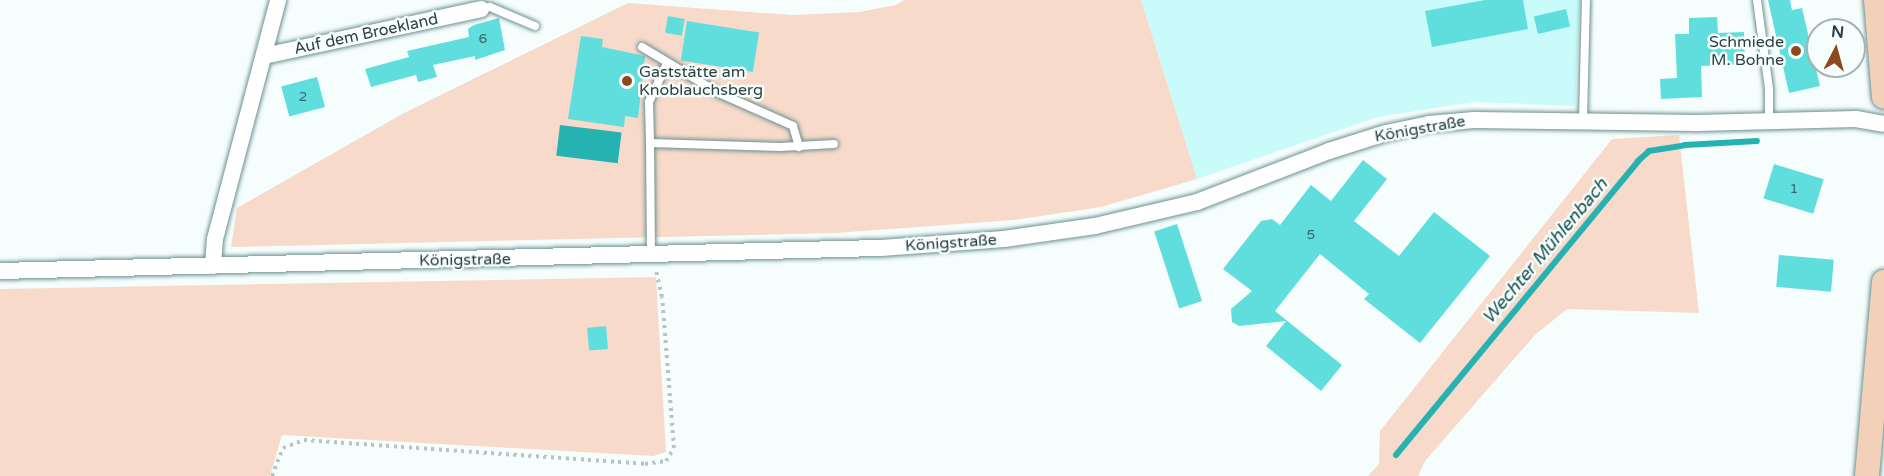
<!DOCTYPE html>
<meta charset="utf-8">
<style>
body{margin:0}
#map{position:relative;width:1884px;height:476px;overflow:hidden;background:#f6fefd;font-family:"Varela Round",sans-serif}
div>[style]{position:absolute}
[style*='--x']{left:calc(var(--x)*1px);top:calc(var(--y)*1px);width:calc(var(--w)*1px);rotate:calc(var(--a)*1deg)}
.built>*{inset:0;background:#c8fbfa}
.green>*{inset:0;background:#f7daca}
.water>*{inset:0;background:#27b2b2;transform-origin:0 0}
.stream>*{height:6px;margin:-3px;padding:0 3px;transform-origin:3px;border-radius:3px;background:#27b2b2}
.building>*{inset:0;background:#60dedd;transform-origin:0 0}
.path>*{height:4px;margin-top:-2px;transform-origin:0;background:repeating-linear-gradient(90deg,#b9c3c3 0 3px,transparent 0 7.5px)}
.roads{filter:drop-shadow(0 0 2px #6b9191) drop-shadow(0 0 2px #6b9191)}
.service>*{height:8px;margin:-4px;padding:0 4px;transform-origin:4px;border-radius:4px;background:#fff}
.minor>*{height:16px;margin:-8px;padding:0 8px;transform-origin:8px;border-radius:8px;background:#fff}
.secondary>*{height:24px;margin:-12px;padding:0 12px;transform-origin:12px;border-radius:12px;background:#f2d1b8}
.dots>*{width:16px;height:16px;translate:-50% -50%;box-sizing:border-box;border:3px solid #f6fefd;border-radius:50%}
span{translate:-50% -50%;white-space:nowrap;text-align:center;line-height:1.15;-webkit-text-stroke:5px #f6fefd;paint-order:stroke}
.number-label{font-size:14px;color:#3c6867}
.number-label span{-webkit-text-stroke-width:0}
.street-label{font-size:16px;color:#304040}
.poi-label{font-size:16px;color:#304040}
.right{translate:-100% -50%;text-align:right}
.left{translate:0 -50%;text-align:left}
.water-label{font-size:18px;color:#174e4e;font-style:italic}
.north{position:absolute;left:1806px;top:18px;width:60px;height:60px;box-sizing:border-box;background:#f6fefd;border:2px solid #a7b2b1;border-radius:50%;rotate:6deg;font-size:16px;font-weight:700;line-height:24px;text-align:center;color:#304040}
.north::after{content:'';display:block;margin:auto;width:21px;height:27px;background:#8d491d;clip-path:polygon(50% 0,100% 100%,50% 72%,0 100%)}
</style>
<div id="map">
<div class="built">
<i style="clip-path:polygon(1141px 0,1580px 0,1575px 106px,1473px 102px,1378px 117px,1197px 179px)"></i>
</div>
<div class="green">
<i style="clip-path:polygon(904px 0,1141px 0,1197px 179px,1101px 207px,1014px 220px,835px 233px,231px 247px,237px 208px,404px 113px,628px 3px,792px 15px,859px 12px,896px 5px)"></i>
<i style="clip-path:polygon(1679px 135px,1699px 313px,1567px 309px,1535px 335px,1425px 461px,1418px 476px,1368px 476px,1379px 464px,1380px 431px,1612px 139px)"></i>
<i style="clip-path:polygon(656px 277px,666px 452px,653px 456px,282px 435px,270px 476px,0 476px,0 289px)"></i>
</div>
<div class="water">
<i style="left:560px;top:125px;width:62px;height:31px;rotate:7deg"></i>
</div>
<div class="stream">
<i style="--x:1396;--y:455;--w:381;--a:-50.5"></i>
<i style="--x:1638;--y:161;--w:15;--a:-42"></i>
<i style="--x:1649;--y:151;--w:36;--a:-9"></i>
<i style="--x:1685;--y:145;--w:72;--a:-3.2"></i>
</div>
<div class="building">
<i style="clip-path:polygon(1485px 0,1523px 0,1528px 29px,1432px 47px,1425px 11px)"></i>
<i style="clip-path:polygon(1768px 0,1790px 0,1792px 10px,1802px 8px,1820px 86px,1789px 93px)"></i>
<i style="left:1566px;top:9px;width:18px;height:33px;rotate:77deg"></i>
<i style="left:668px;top:16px;width:17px;height:17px;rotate:10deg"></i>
<i style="clip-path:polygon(1717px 17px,1718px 33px,1744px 32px,1745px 64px,1701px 66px,1702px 97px,1661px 99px,1660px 79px,1677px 78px,1675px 34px,1689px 34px,1689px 18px)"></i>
<i style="clip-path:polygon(499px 18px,505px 50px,475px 60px,475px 56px,433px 65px,437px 77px,418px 82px,416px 75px,371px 87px,365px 69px,409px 57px,407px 51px,469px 37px,468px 29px,474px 25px)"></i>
<i style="left:687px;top:21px;width:73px;height:40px;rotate:9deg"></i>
<i style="clip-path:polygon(581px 36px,603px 39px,602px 47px,645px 56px,638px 118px,625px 116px,624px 127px,568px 119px)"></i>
<i style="left:317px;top:77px;width:31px;height:37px;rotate:75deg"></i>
<i style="clip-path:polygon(1363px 160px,1387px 179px,1354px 221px,1399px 256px,1434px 212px,1490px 256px,1420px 343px,1364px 299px,1369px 294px,1320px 254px,1275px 311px,1342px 365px,1321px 391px,1266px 346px,1286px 321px,1239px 326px,1232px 322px,1231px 309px,1252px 291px,1223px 269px,1261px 221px,1272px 219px,1280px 225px,1311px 185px,1331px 201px)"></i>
<i style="left:1774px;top:164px;width:52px;height:36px;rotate:17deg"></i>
<i style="left:1177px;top:224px;width:81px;height:24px;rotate:72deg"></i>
<i style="left:1779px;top:255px;width:55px;height:32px;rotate:5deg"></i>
<i style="left:606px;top:326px;width:23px;height:19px;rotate:85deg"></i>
</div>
<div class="path">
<i style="--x:272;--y:476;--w:30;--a:-69"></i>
<i style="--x:283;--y:448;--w:22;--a:-21"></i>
<i style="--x:304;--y:440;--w:342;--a:4"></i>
<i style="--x:645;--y:464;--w:21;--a:-8"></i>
<i style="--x:666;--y:461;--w:15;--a:-58"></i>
<i style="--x:674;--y:448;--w:151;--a:-94.5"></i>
<i style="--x:662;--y:297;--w:26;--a:-103"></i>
</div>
<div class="roads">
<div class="service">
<i style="--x:1757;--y:0;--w:90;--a:82.3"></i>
<i style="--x:1769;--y:89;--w:31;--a:90"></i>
<i style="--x:481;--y:9;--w:9;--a:-13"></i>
<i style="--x:490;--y:7;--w:49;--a:22.9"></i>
<i style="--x:642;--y:47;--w:90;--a:30.9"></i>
<i style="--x:719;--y:93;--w:81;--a:24"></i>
<i style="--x:793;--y:126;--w:22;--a:74"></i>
<i style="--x:1583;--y:120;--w:120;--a:-88.6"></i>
<i style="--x:650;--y:143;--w:41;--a:-91.4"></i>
<i style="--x:649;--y:102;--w:43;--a:-65.2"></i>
<i style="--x:651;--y:255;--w:112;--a:-90.5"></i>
<i style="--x:650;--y:143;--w:130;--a:1.8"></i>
<i style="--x:780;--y:147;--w:54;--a:-3.2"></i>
</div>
<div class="minor">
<i style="--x:264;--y:56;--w:222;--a:-12.2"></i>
<i style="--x:213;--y:266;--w:27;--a:-86"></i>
<i style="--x:215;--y:239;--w:247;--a:-75.2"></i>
<i style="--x:0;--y:271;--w:881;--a:-1.5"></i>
<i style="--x:881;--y:248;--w:123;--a:-4.2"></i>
<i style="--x:1004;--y:239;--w:92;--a:-8.1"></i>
<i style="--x:1095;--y:226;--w:105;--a:-13.2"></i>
<i style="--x:1197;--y:202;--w:142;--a:-21.1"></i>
<i style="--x:1329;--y:151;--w:60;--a:-17.5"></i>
<i style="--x:1386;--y:133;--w:44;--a:-11.8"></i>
<i style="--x:1429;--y:124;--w:45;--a:-5.1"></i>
<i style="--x:1474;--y:120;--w:223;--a:0.8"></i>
<i style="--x:1697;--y:123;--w:159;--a:-1.4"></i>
<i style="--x:1856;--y:119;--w:28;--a:10"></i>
</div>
<div class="secondary">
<i style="--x:1876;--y:0;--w:97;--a:85.3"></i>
<i style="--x:1867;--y:476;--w:195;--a:-85"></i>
</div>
</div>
<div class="dots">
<i style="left:1796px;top:51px;background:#8d491d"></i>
<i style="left:627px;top:81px;background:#8d491d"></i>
</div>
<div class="number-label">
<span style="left:483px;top:39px">6</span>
<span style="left:303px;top:97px">2</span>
<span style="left:1794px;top:189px">1</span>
<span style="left:1311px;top:235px">5</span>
</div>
<div class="street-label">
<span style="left:366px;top:34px;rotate:-12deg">Auf dem Broekland</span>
<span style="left:1420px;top:129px;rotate:-10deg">Königstraße</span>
<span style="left:951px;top:243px;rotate:-4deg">Königstraße</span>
<span style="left:465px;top:260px;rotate:-1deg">Königstraße</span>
</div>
<div class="poi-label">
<span class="right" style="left:1784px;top:51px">Schmiede<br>M. Bohne</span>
<span class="left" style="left:639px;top:81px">Gaststätte am<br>Knoblauchsberg</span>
</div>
<div class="water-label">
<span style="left:1545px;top:251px;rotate:-50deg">Wechter Mühlenbach</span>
</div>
<div class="north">N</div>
</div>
